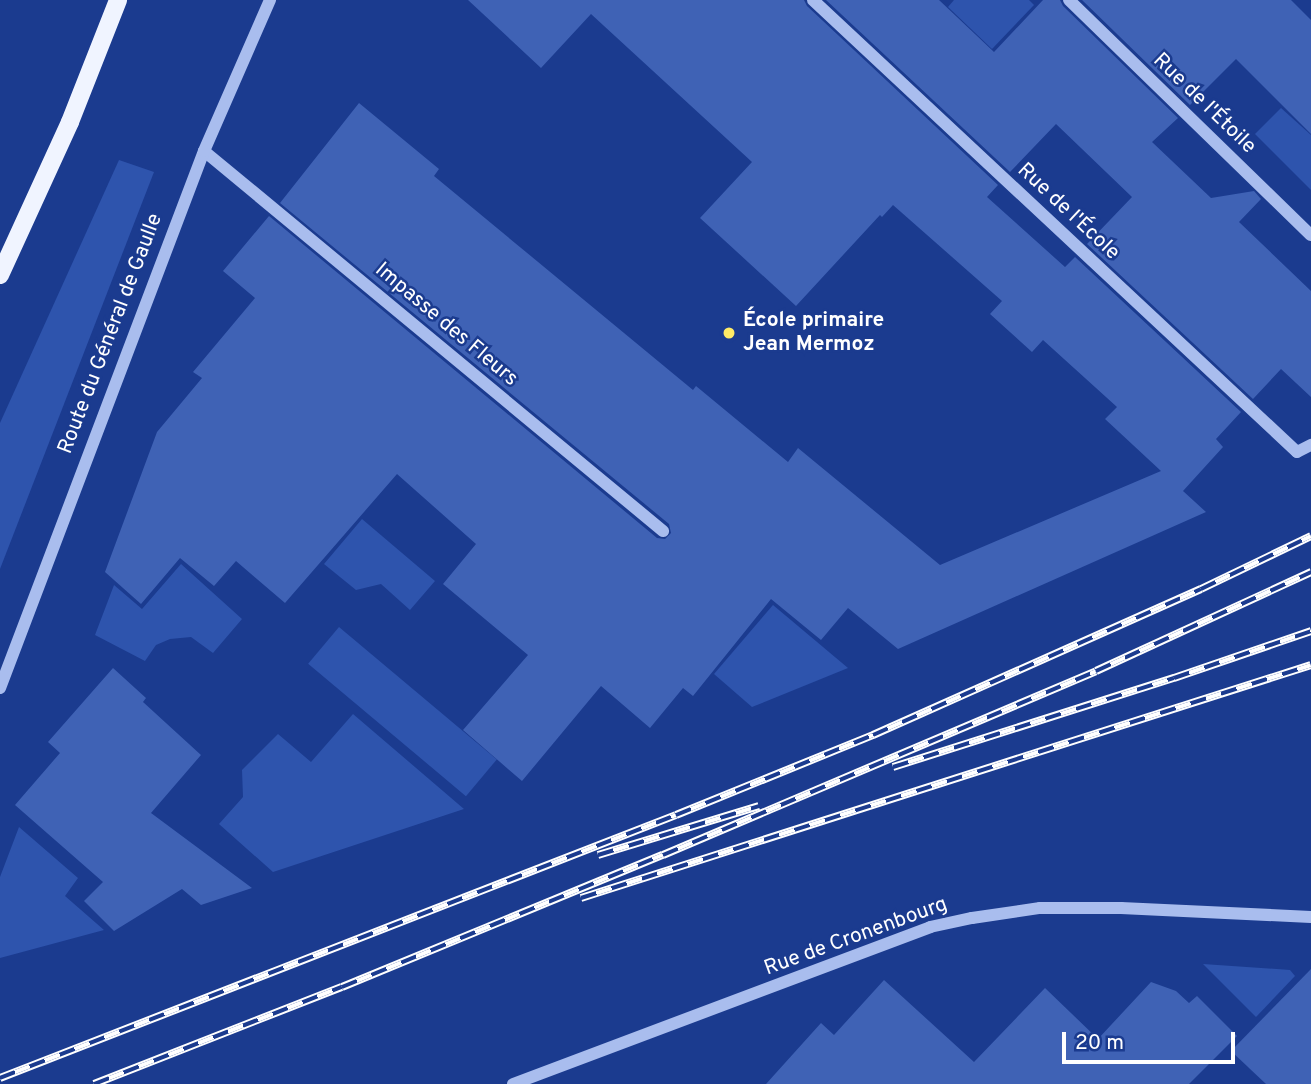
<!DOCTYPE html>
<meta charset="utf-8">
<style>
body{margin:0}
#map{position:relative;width:1311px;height:1084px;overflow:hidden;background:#1b3b8f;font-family:Overpass,sans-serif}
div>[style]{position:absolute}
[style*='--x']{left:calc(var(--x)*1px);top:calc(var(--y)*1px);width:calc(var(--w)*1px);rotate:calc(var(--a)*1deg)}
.green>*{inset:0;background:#2e54ad;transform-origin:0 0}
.building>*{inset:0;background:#3f62b5}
.minor>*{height:12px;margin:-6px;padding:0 6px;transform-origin:6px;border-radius:6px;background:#a9bdee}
.major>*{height:18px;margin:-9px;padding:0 9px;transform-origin:9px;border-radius:9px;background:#f0f4ff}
.rail>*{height:8px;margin-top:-4px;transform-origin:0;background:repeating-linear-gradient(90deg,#1b3b8f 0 16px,#fff 0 32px);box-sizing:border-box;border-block:2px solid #fff}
.dots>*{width:19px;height:19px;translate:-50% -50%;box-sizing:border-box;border:4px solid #1b3b8f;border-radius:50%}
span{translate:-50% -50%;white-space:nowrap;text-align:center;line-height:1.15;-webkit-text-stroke:5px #1b3b8f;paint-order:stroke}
.street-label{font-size:21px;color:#fff}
.poi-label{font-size:21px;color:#fff;font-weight:700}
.left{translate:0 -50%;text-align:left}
.scale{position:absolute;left:1062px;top:1032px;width:173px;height:32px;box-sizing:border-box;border:4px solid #fff;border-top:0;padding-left:9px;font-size:21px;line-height:24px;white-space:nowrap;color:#fff;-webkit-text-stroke:5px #1b3b8f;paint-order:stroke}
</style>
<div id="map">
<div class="green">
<i style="clip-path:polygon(954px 0,1029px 0,1034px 5px,992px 49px,948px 7px)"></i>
<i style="clip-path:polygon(1281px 108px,1311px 135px,1311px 190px,1255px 134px)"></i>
<i style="clip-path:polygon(119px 160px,154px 172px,0 569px,0 423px)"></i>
<i style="clip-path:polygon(362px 519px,435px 581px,410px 610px,381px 584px,356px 590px,324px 564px)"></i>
<i style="clip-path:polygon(181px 564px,242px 619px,213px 653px,191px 637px,170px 639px,156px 645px,145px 661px,95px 635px,114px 585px,142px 609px)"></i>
<i style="clip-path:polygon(773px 605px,848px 668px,752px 707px,714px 674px)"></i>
<i style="left:339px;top:627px;width:206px;height:48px;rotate:40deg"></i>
<i style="clip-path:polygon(353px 714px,464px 809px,273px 872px,219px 824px,243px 797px,242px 770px,278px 734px,311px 762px)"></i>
<i style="clip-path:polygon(19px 827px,78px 878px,65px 896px,104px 930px,0 958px,0 877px)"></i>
<i style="clip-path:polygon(1203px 964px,1290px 970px,1295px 976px,1256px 1017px)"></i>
</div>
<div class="building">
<i style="clip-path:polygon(468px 0,804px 0,807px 6px,998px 185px,987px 197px,1065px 267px,1075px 257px,1241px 412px,1216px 439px,1223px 447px,1183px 491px,1206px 512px,898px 649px,848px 608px,821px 640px,771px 599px,693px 696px,683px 688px,650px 728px,601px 686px,522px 781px,463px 730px,528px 655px,443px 584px,476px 544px,397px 474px,285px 603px,236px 561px,214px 586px,180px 558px,141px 604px,105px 572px,157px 432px,202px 378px,193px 372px,255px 298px,223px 271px,269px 216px,657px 538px,665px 539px,671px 533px,669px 524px,280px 203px,359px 103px,439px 169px,434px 176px,693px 390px,696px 386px,788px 462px,798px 448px,940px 565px,1161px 471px,1105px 419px,1117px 407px,1043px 340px,1032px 352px,990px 314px,1002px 301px,893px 205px,882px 217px,880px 215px,796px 306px,700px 218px,752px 162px,591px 14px,541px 68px)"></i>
<i style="clip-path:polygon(826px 0,939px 0,994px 52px,1043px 0,1060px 0,1063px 6px,1178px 118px,1152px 142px,1211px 198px,1254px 191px,1261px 199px,1239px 222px,1311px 291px,1311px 397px,1281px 369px,1253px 399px,1087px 244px,1132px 197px,1056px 124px,1010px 172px)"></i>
<i style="clip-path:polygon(1082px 0,1291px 0,1311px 20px,1311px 134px,1236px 59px,1190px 105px)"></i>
<i style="clip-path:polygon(113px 668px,146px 698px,143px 702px,201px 755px,151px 813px,252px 888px,201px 905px,182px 889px,114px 931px,84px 901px,103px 882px,15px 805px,60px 753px,48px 742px)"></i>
<i style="clip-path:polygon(1311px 969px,1311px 1084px,1266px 1084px,1231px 1051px)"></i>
<i style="clip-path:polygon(884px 980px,974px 1062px,1045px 988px,1098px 1039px,1151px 982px,1176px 991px,1189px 1003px,1197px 996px,1237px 1036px,1189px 1084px,766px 1084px,821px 1023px,834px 1035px)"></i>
</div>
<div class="minor">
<i style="--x:813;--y:0;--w:662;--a:43.04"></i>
<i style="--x:1297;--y:452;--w:16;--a:-27"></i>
<i style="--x:1069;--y:0;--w:337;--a:44.2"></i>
<i style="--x:204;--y:151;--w:596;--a:39.62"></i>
<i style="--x:0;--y:688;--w:574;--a:-69.2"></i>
<i style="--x:204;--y:151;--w:165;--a:-66.4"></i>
<i style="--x:513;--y:1084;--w:446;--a:-20.6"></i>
<i style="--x:930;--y:927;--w:43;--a:-12.1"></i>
<i style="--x:972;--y:918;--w:69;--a:-8.4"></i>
<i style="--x:1040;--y:908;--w:81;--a:0"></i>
<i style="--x:1121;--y:908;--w:190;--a:2.7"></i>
</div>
<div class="major">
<i style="--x:0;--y:275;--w:168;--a:-65.4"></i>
<i style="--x:70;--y:122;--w:131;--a:-68.5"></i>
</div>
<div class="rail">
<i style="--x:893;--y:767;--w:295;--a:-17.6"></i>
<i style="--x:1174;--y:678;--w:145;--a:-18.9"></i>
<i style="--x:598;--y:855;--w:168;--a:-16.9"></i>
<i style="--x:581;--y:898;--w:766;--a:-17.7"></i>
<i style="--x:0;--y:1078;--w:725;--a:-21.26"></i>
<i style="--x:676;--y:815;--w:213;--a:-22.1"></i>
<i style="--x:873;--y:735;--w:359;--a:-24"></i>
<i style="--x:1201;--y:589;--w:122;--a:-25.7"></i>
<i style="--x:94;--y:1084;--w:266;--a:-21.4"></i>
<i style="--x:342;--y:987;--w:347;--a:-22.4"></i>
<i style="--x:663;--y:855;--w:470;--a:-23"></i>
<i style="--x:1096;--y:671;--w:237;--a:-24.7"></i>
</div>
<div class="dots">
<i style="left:729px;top:333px;background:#ffeb66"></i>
</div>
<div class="street-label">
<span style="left:1204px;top:104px;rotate:44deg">Rue de l'Étoile</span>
<span style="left:1068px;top:212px;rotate:43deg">Rue de l'École</span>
<span style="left:446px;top:325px;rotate:40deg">Impasse des Fleurs</span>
<span style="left:111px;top:334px;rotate:-69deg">Route du Général de Gaulle</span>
<span style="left:856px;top:937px;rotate:-20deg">Rue de Cronenbourg</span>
</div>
<div class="poi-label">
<span class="left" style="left:743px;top:333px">École primaire<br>Jean Mermoz</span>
</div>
<div class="scale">20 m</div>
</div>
